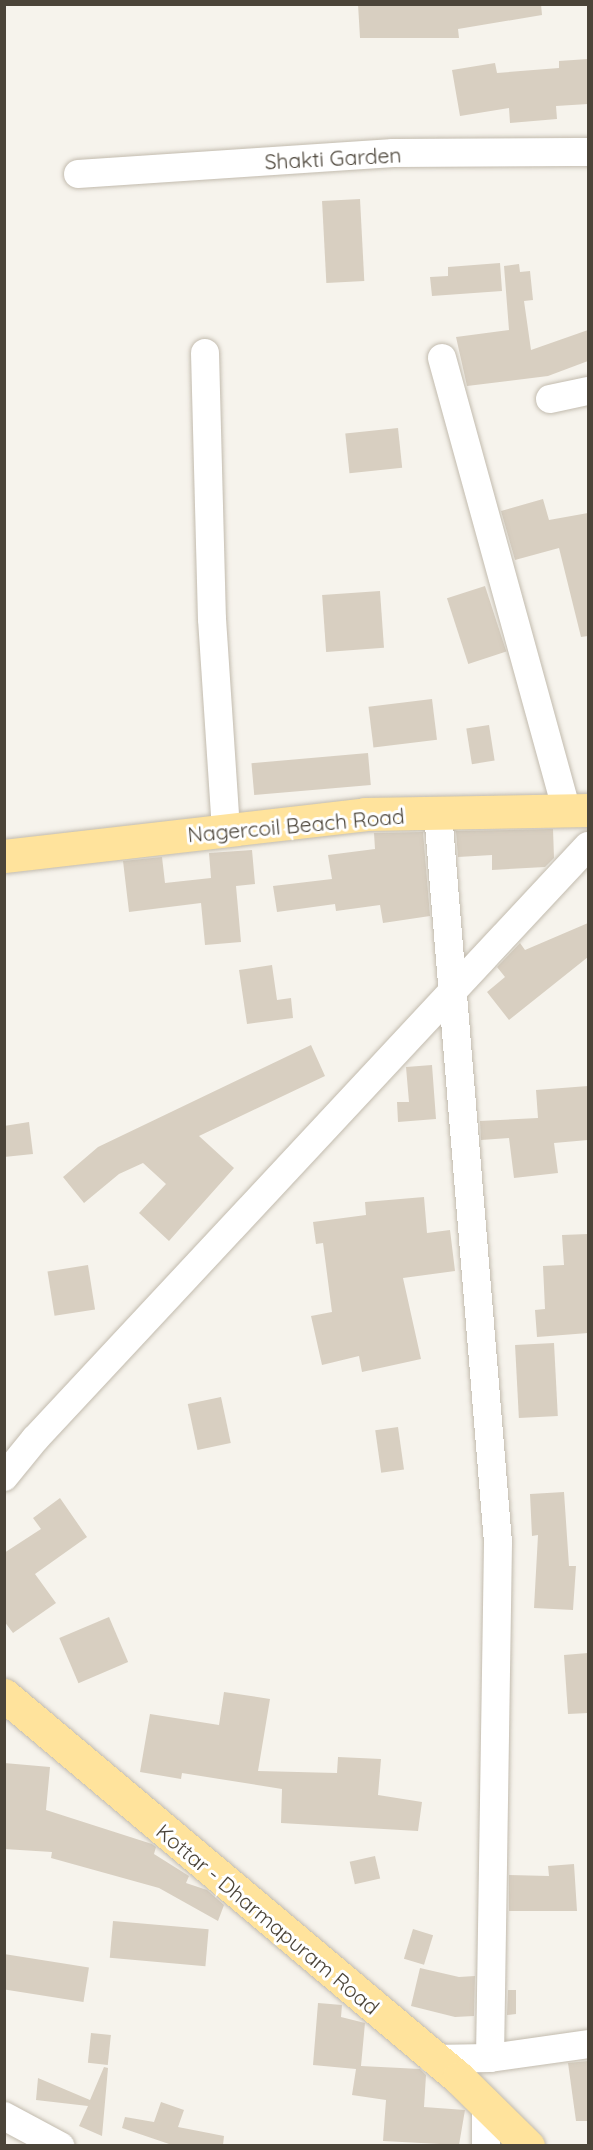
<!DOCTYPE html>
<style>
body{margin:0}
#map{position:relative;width:593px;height:2150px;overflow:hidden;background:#f6f3ec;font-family:Quicksand,sans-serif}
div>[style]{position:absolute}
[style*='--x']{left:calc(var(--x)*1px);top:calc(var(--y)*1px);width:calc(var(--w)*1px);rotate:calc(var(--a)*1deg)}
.building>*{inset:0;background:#d8cfc1;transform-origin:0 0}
.roads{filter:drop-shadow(0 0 2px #c2bbae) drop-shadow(0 0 2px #c2bbae)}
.minor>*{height:28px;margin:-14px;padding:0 14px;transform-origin:14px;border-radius:14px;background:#fff}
.major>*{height:33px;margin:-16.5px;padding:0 16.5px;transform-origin:16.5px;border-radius:16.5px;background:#ffe39c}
span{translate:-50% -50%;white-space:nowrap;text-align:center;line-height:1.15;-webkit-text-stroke:6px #fff;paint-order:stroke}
.street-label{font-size:21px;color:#4b4439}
.frame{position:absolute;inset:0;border:6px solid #4b4439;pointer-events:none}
</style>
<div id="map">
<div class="building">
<i style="clip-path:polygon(358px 4px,541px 4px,542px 15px,458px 29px,459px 38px,360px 38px)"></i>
<i style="clip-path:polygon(588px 59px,588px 104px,556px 106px,557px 119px,510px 123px,509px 108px,460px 116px,452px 70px,495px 63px,497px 73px,559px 68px,559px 61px)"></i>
<i style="left:360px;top:199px;width:82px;height:38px;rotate:87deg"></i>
<i style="clip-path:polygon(500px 263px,502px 291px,432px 296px,430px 277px,448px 276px,448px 267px)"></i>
<i style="clip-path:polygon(519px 264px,520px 272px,530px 271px,533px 300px,524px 301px,531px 350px,588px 330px,588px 361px,548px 376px,467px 386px,456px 337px,509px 330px,504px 266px)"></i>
<i style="left:398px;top:428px;width:40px;height:53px;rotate:84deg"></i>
<i style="clip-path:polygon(543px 499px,549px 520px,588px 513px,588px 636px,581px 637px,559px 548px,515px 560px,501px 511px)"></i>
<i style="left:485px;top:586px;width:69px;height:40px;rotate:72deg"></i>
<i style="left:380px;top:591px;width:57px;height:58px;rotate:86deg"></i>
<i style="left:432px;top:699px;width:41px;height:64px;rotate:83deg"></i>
<i style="left:489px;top:725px;width:36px;height:23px;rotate:81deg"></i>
<i style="left:368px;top:753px;width:32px;height:117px;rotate:85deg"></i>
<i style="clip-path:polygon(553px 829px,554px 858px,545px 867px,492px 870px,492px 855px,458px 857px,456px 831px)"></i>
<i style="clip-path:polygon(423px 832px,430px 916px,383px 923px,380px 905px,336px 911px,335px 904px,277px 912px,273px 886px,332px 879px,328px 855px,375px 849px,374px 833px)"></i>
<i style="clip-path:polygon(252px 850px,255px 884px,236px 886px,241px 942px,205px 945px,201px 903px,129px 912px,123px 861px,162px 857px,165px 883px,211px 878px,209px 853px)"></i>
<i style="clip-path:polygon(588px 923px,588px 957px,509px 1020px,487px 992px,505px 977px,497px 967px,520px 943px,525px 950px)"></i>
<i style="clip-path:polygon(272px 965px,277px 1000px,291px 998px,293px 1018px,247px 1024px,239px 970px)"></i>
<i style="clip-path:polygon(311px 1045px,325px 1076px,199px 1136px,234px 1168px,169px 1241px,139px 1213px,166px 1184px,143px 1163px,119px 1174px,84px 1203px,63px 1177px,98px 1147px)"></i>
<i style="clip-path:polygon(432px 1065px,436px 1119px,398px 1122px,397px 1102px,409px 1102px,406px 1067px)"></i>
<i style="clip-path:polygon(588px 1086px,588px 1140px,554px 1143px,558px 1173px,514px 1178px,509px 1138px,481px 1140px,480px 1121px,538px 1118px,536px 1090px)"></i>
<i style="clip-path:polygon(29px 1122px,33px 1154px,4px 1157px,4px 1126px)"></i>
<i style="clip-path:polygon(424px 1197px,427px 1233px,450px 1230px,455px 1271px,403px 1278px,421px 1359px,362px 1372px,359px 1356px,322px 1365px,311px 1316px,332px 1312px,323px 1243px,316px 1244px,313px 1222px,366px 1215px,365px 1202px)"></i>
<i style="clip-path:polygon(588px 1234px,588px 1333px,537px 1337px,535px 1310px,545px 1309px,543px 1266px,564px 1265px,562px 1235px)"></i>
<i style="left:88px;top:1265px;width:45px;height:41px;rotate:81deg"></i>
<i style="left:554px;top:1343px;width:73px;height:39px;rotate:87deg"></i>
<i style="left:221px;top:1397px;width:47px;height:34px;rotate:78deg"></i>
<i style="left:398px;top:1427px;width:43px;height:23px;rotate:82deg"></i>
<i style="clip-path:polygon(564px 1492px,569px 1566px,576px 1566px,573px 1610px,534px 1608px,538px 1535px,532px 1536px,530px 1494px)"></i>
<i style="clip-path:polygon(60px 1498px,87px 1537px,35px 1574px,56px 1603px,13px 1633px,4px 1621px,4px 1553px,41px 1529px,33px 1518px)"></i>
<i style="left:109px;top:1617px;width:49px;height:54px;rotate:67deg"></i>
<i style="clip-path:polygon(588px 1653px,588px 1713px,568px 1714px,564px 1655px)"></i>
<i style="clip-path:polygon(224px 1692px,270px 1699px,258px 1771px,337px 1773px,338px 1757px,381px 1759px,378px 1795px,422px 1802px,418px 1831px,281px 1823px,282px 1789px,182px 1773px,181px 1779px,140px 1772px,150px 1714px,219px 1725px)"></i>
<i style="clip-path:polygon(4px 1763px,50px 1767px,46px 1810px,152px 1844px,156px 1847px,154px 1854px,189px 1876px,186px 1883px,207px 1890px,224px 1905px,218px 1921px,159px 1888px,51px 1858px,52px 1852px,4px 1849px)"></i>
<i style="left:375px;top:1856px;width:23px;height:26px;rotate:77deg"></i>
<i style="clip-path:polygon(574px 1864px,577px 1911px,509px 1911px,509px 1875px,549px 1876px,548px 1866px)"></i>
<i style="left:113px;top:1921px;width:96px;height:37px;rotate:5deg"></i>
<i style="left:413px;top:1929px;width:21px;height:31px;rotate:17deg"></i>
<i style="left:4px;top:1954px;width:86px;height:35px;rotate:9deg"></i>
<i style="clip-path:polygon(420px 1968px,459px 1977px,475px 1976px,474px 2016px,455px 2017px,411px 2006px)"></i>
<i style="clip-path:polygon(508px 1990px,516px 1990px,516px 2014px,507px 2015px)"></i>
<i style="clip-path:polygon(318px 2003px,342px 2005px,341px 2017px,365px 2023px,361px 2066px,420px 2069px,426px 2075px,424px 2107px,465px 2110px,459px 2145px,383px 2141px,386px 2100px,352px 2095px,356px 2069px,313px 2065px)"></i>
<i style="left:91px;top:2033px;width:20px;height:30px;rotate:6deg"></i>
<i style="clip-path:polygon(588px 2061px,588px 2121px,576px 2121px,568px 2063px)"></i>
<i style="clip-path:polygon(104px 2067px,108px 2068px,102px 2136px,79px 2126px,88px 2106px,36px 2100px,38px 2078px,90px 2100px)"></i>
<i style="clip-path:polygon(161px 2102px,184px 2110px,178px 2127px,224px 2136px,223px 2145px,172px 2145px,122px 2128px,125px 2117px,154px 2122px)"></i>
</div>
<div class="roads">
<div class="minor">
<i style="--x:78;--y:174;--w:316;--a:-3.8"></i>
<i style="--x:393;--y:153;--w:195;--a:-0.3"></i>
<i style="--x:205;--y:353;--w:266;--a:88.5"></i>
<i style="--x:212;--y:619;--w:212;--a:86.2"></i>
<i style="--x:442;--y:358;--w:470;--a:74.6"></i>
<i style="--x:550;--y:399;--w:39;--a:-12"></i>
<i style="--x:438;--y:813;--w:732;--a:85.3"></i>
<i style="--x:498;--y:1543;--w:515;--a:90.89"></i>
<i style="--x:4;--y:1477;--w:49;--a:-50.8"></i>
<i style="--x:35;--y:1439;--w:811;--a:-47"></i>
<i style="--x:432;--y:2059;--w:58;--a:-1"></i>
<i style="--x:490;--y:2058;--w:99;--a:-8.1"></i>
<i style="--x:4;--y:2116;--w:64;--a:28.2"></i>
<i style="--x:486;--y:2146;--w:44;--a:-90"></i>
</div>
<div class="major">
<i style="--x:4;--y:856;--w:363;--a:-6.6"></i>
<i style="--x:365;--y:814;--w:223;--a:-1"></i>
<i style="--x:4;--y:1695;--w:595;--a:40.09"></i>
<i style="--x:459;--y:2078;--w:97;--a:44.6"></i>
</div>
</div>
<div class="street-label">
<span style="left:333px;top:158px;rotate:-3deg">Shakti Garden</span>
<span style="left:296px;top:825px;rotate:-5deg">Nagercoil Beach Road</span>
<span style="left:268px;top:1919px;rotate:40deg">Kottar - Dharmapuram Road</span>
</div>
<div class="frame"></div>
</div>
